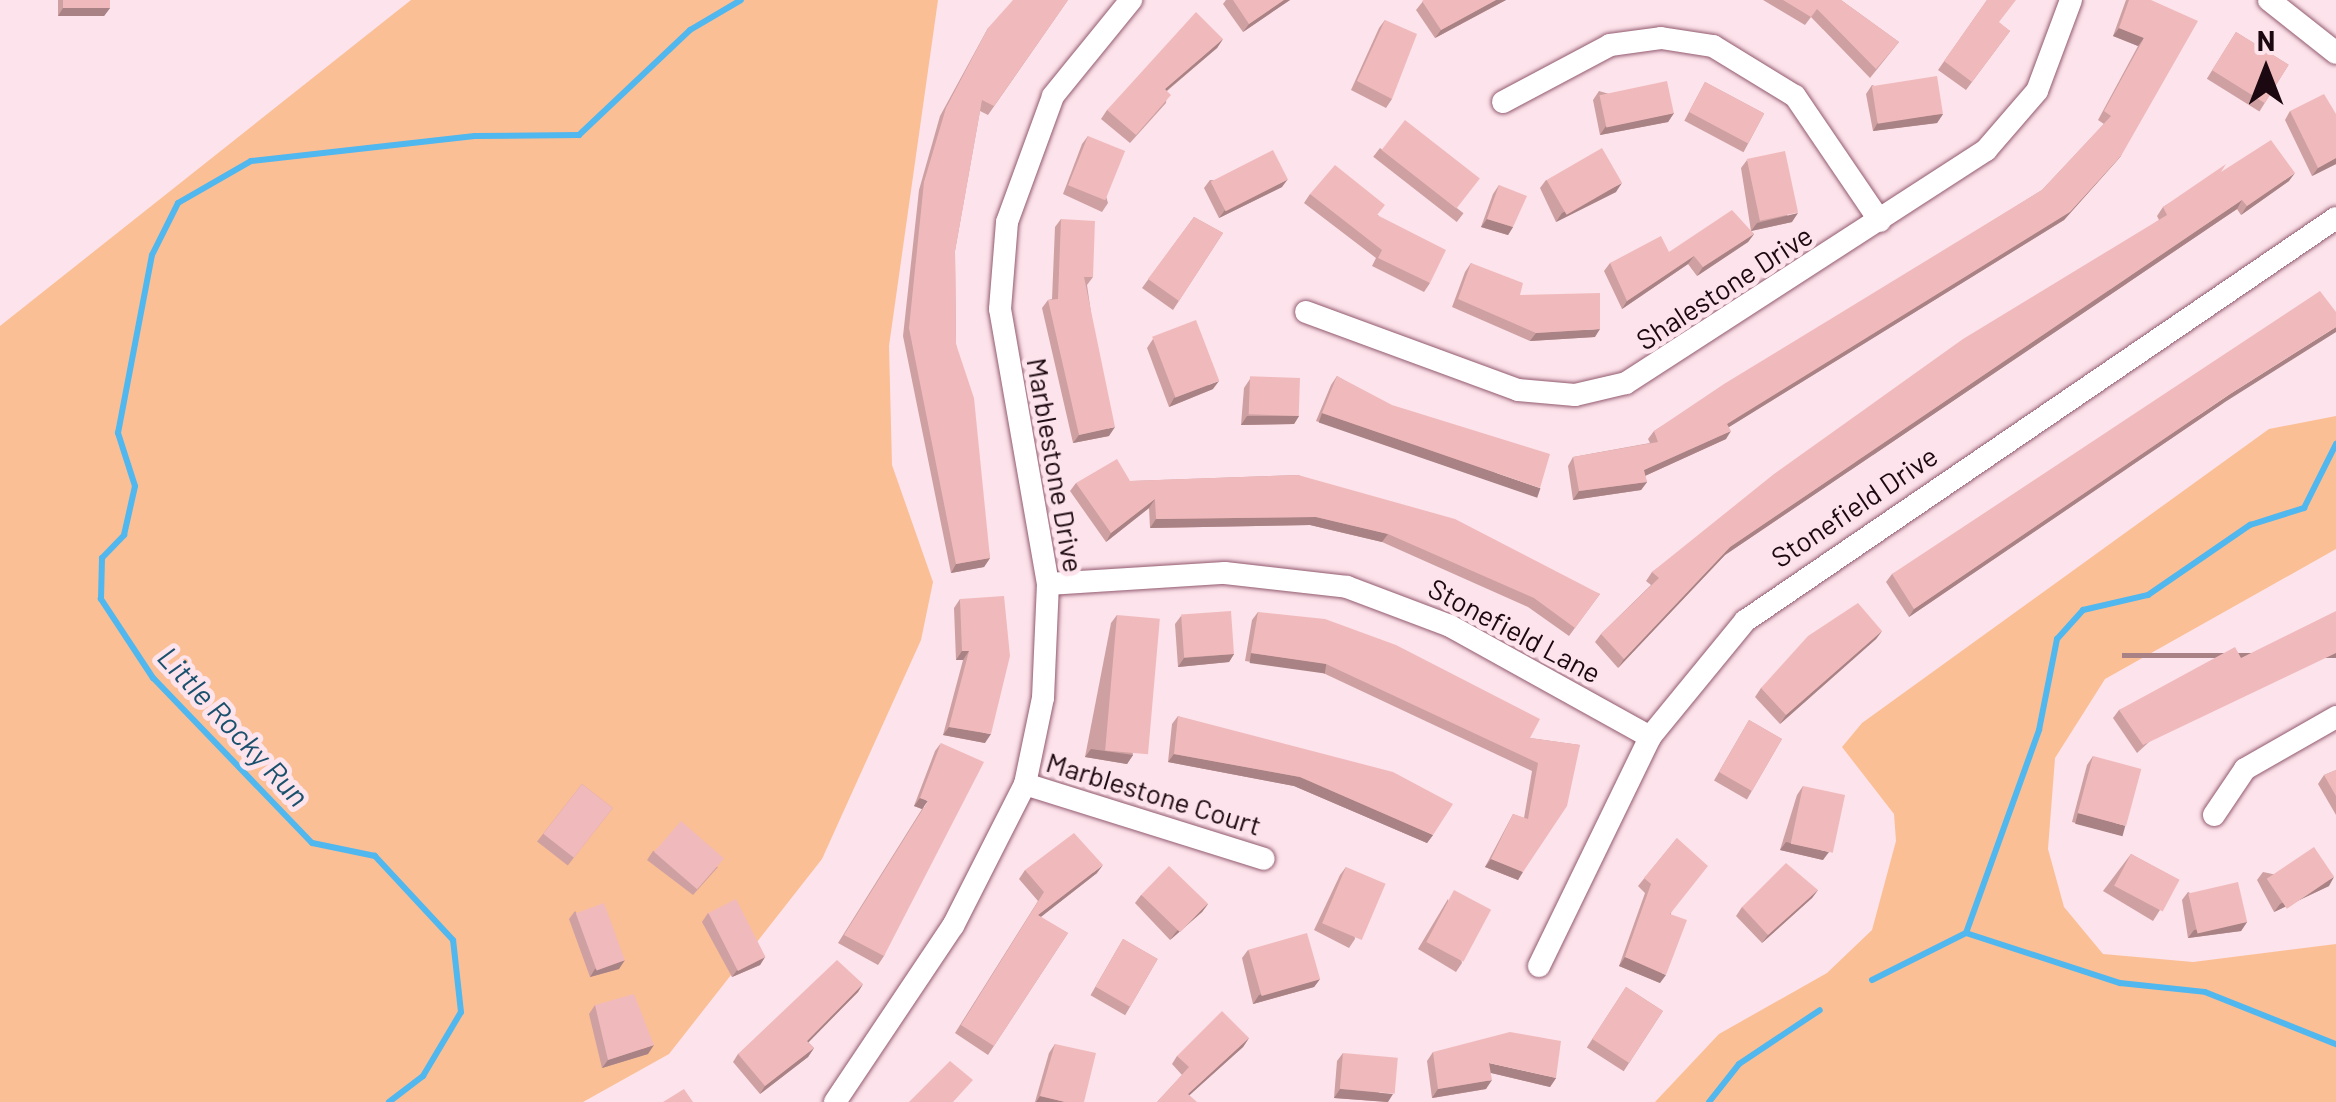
<!DOCTYPE html>
<style>
body{margin:0}
#map{position:relative;width:2336px;height:1102px;overflow:hidden;background:#fde3eb;font-family:Barlow,sans-serif}
div>[style]{position:absolute}
[style*='--x']{left:calc(var(--x)*1px);top:calc(var(--y)*1px);width:calc(var(--w)*1px);rotate:calc(var(--a)*1deg)}
.green>*{inset:0;background:#fbbf95}
.stream>*{height:6px;margin:-3px;padding:0 3px;transform-origin:3px;border-radius:3px;background:#50b7ef}
.roads{filter:drop-shadow(0 0 2px #925a6f) drop-shadow(0 0 2px #925a6f)}
.minor>*{height:22px;margin:-11px;padding:0 11px;transform-origin:11px;border-radius:11px;background:#fff}
.wall>*{inset:0;background:#cea0a2;transform-origin:0 0}
.shaded-wall>*{inset:0;background:#a88284;transform-origin:0 0}
.building>*{inset:0;background:#f0babc;transform-origin:0 0}
span{translate:-50% -50%;white-space:nowrap;text-align:center;line-height:1.15;-webkit-text-stroke:10px #fde3eb;paint-order:stroke}
.street-label{font-size:28px;color:#1c0810}
.water-label{font-size:30px;color:#19506d;font-style:italic}
.north{position:absolute;left:2216px;top:20px;width:100px;height:100px;-webkit-text-stroke:8px #fde3eb;paint-order:stroke;rotate:0deg;font-size:28px;font-weight:700;line-height:40px;text-align:center;color:#1c0810}
.north::after{content:'';display:block;margin:auto;width:35px;height:45px;background:#1c0810;clip-path:polygon(50% 0,100% 100%,50% 72%,0 100%)}
</style>
<div id="map">
<div class="green">
<i style="clip-path:polygon(411px 0,938px 0,889px 346px,892px 465px,933px 582px,921px 640px,822px 859px,669px 1054px,583px 1102px,0 1102px,0 326px)"></i>
<i style="clip-path:polygon(2336px 416px,2336px 549px,2105px 679px,2055px 758px,2048px 849px,2064px 907px,2103px 954px,2193px 962px,2336px 944px,2336px 1102px,1655px 1102px,1719px 1034px,1827px 973px,1872px 930px,1896px 841px,1894px 814px,1842px 747px,1862px 723px,2269px 429px)"></i>
</div>
<div class="stream">
<i style="--x:1966;--y:933;--w:162;--a:18"></i>
<i style="--x:2120;--y:983;--w:85;--a:6"></i>
<i style="--x:2205;--y:992;--w:141;--a:21.7"></i>
<i style="--x:1872;--y:980;--w:105;--a:-26.6"></i>
<i style="--x:1966;--y:933;--w:216;--a:-70.2"></i>
<i style="--x:2039;--y:730;--w:93;--a:-78.8"></i>
<i style="--x:2057;--y:639;--w:39;--a:-48"></i>
<i style="--x:2083;--y:610;--w:67;--a:-13"></i>
<i style="--x:2148;--y:595;--w:124;--a:-34.5"></i>
<i style="--x:2250;--y:525;--w:57;--a:-17.5"></i>
<i style="--x:2304;--y:508;--w:72;--a:-63.4"></i>
<i style="--x:389;--y:1102;--w:43;--a:-37.4"></i>
<i style="--x:423;--y:1076;--w:74;--a:-59.3"></i>
<i style="--x:461;--y:1012;--w:72;--a:-96.3"></i>
<i style="--x:453;--y:940;--w:115;--a:-132.9"></i>
<i style="--x:375;--y:856;--w:64;--a:-168.3"></i>
<i style="--x:312;--y:843;--w:229;--a:-133.9"></i>
<i style="--x:153;--y:678;--w:95;--a:-123.4"></i>
<i style="--x:101;--y:599;--w:41;--a:-88.6"></i>
<i style="--x:102;--y:558;--w:32;--a:-46"></i>
<i style="--x:124;--y:535;--w:50;--a:-77.3"></i>
<i style="--x:135;--y:486;--w:56;--a:-107.8"></i>
<i style="--x:118;--y:433;--w:181;--a:-79.2"></i>
<i style="--x:152;--y:255;--w:58;--a:-63.4"></i>
<i style="--x:178;--y:203;--w:84;--a:-29.9"></i>
<i style="--x:251;--y:161;--w:225;--a:-6.4"></i>
<i style="--x:475;--y:136;--w:104;--a:-0.6"></i>
<i style="--x:579;--y:135;--w:153;--a:-43.4"></i>
<i style="--x:690;--y:30;--w:59;--a:-30.5"></i>
<i style="--x:1709;--y:1102;--w:48;--a:-51.7"></i>
<i style="--x:1739;--y:1064;--w:97;--a:-33.7"></i>
</div>
<div class="roads">
<div class="minor">
<i style="--x:2269;--y:0;--w:85;--a:38.3"></i>
<i style="--x:1503;--y:102;--w:121;--a:-28"></i>
<i style="--x:1610;--y:45;--w:51;--a:-7.8"></i>
<i style="--x:1661;--y:38;--w:53;--a:8.7"></i>
<i style="--x:1713;--y:46;--w:96;--a:31.4"></i>
<i style="--x:1795;--y:96;--w:151;--a:55.8"></i>
<i style="--x:1306;--y:312;--w:226;--a:20.2"></i>
<i style="--x:1518;--y:390;--w:57;--a:5"></i>
<i style="--x:1575;--y:395;--w:52;--a:-13.2"></i>
<i style="--x:1626;--y:383;--w:429;--a:-32.9"></i>
<i style="--x:1986;--y:150;--w:78;--a:-49.2"></i>
<i style="--x:2037;--y:91;--w:97;--a:-69.5"></i>
<i style="--x:1048;--y:584;--w:177;--a:-3.6"></i>
<i style="--x:1225;--y:573;--w:123;--a:6.5"></i>
<i style="--x:1347;--y:587;--w:110;--a:20.7"></i>
<i style="--x:1450;--y:626;--w:229;--a:29"></i>
<i style="--x:1025;--y:784;--w:250;--a:17.4"></i>
<i style="--x:2214;--y:815;--w:55;--a:-56"></i>
<i style="--x:2245;--y:769;--w:105;--a:-29.7"></i>
<i style="--x:1539;--y:966;--w:254;--a:-64.1"></i>
<i style="--x:1650;--y:737;--w:150;--a:-50.7"></i>
<i style="--x:1745;--y:621;--w:715;--a:-34.29"></i>
<i style="--x:835;--y:1102;--w:212;--a:-56.2"></i>
<i style="--x:953;--y:926;--w:159;--a:-63.1"></i>
<i style="--x:1025;--y:784;--w:88;--a:-78.2"></i>
<i style="--x:1043;--y:698;--w:114;--a:-87.5"></i>
<i style="--x:1048;--y:584;--w:279;--a:-99.9"></i>
<i style="--x:1000;--y:309;--w:87;--a:-85.4"></i>
<i style="--x:1007;--y:222;--w:134;--a:-69.9"></i>
<i style="--x:1053;--y:96;--w:124;--a:-50.9"></i>
</div>
</div>
<div class="wall">
<i style="clip-path:polygon(58px 0,110px 0,110px 8px,104px 16px,58px 16px)"></i>
<i style="clip-path:polygon(1068px 0,988px 115px,980px 111px,955px 251px,956px 344px,990px 558px,984px 567px,951px 573px,903px 336px,919px 190px,940px 116px,988px 28px)"></i>
<i style="clip-path:polygon(1226px 0,1290px 0,1243px 32px,1223px 4px)"></i>
<i style="clip-path:polygon(1424px 0,1506px 0,1435px 38px,1416px 10px)"></i>
<i style="clip-path:polygon(1763px 0,1841px 0,1899px 42px,1870px 78px,1811px 17px,1805px 25px)"></i>
<i style="clip-path:polygon(1987px 0,1999px 23px,2010px 31px,1966px 90px,1938px 70px)"></i>
<i style="clip-path:polygon(2126px 0,2151px 0,2121px 156px,2064px 220px,1729px 427px,1726px 439px,1645px 476px,1647px 482px,1641px 490px,1573px 500px,1568px 466px,1573px 457px,1650px 443px,1648px 439px,1654px 431px,2042px 190px,2104px 124px,2098px 120px,2138px 46px,2113px 36px)"></i>
<i style="clip-path:polygon(1385px 20px,1392px 99px,1386px 108px,1351px 90px,1379px 28px)"></i>
<i style="left:2236px;top:32px;width:62px;height:55px;rotate:32deg"></i>
<i style="clip-path:polygon(1223px 39px,1217px 48px,1167px 91px,1166px 103px,1130px 143px,1101px 119px,1107px 110px)"></i>
<i style="left:1705px;top:82px;width:67px;height:44px;rotate:28deg"></i>
<i style="clip-path:polygon(1872px 85px,1943px 114px,1937px 123px,1873px 131px,1866px 94px)"></i>
<i style="clip-path:polygon(1599px 91px,1674px 113px,1668px 122px,1600px 135px,1593px 100px)"></i>
<i style="clip-path:polygon(2290px 111px,2336px 114px,2336px 164px,2312px 176px,2285px 120px)"></i>
<i style="clip-path:polygon(1088px 136px,1108px 203px,1102px 212px,1063px 194px,1082px 144px)"></i>
<i style="left:1380px;top:148px;width:106px;height:11px;rotate:38deg"></i>
<i style="clip-path:polygon(1747px 160px,1792px 222px,1751px 231px,1754px 234px,1748px 242px,1697px 276px,1688px 264px,1622px 309px,1604px 271px,1610px 263px,1669px 252px,1751px 231px,1741px 168px)"></i>
<i style="clip-path:polygon(2221px 172px,2289px 181px,2241px 215px,2237px 209px,1725px 555px,1618px 668px,1595px 642px,1601px 634px,1651px 585px,1646px 581px,1652px 572px,2159px 220px,2157px 216px,2163px 207px)"></i>
<i style="clip-path:polygon(1210px 180px,1282px 187px,1219px 218px,1204px 188px)"></i>
<i style="clip-path:polygon(1546px 180px,1616px 192px,1556px 222px,1540px 188px)"></i>
<i style="clip-path:polygon(1499px 185px,1513px 227px,1508px 235px,1481px 227px,1493px 194px)"></i>
<i style="clip-path:polygon(1310px 194px,1378px 215px,1430px 283px,1424px 292px,1372px 266px,1376px 258px,1304px 203px)"></i>
<i style="clip-path:polygon(1194px 217px,1223px 233px,1173px 310px,1142px 288px)"></i>
<i style="clip-path:polygon(1061px 219px,1093px 277px,1087px 285px,1109px 436px,1073px 443px,1042px 308px,1048px 300px,1052px 299px,1055px 227px)"></i>
<i style="clip-path:polygon(1471px 263px,1520px 295px,1595px 337px,1530px 341px,1452px 307px,1465px 272px)"></i>
<i style="clip-path:polygon(1153px 339px,1213px 389px,1169px 407px,1147px 348px)"></i>
<i style="clip-path:polygon(1337px 376px,1534px 496px,1316px 421px,1331px 385px)"></i>
<i style="clip-path:polygon(1250px 379px,1299px 416px,1294px 424px,1241px 425px,1244px 388px)"></i>
<i style="clip-path:polygon(2225px 402px,1909px 617px,1886px 582px,1892px 574px)"></i>
<i style="clip-path:polygon(1298px 475px,1600px 594px,1569px 636px,1528px 607px,1382px 542px,1310px 525px,1150px 528px,1149px 508px,1106px 542px,1070px 491px,1076px 483px)"></i>
<i style="clip-path:polygon(960px 599px,985px 743px,943px 735px,963px 660px,956px 660px,954px 608px)"></i>
<i style="clip-path:polygon(1258px 612px,1530px 738px,1580px 745px,1518px 880px,1485px 867px,1513px 814px,1524px 818px,1532px 771px,1321px 672px,1245px 661px,1252px 620px)"></i>
<i style="clip-path:polygon(1117px 615px,1133px 755px,1127px 764px,1085px 757px,1111px 623px)"></i>
<i style="clip-path:polygon(1181px 616px,1234px 654px,1229px 662px,1178px 667px,1175px 624px)"></i>
<i style="clip-path:polygon(1882px 631px,1876px 639px,1780px 724px,1755px 697px,1761px 688px)"></i>
<i style="clip-path:polygon(2241px 658px,2137px 753px,2113px 718px,2119px 710px)"></i>
<i style="clip-path:polygon(1178px 716px,1433px 835px,1427px 843px,1294px 786px,1168px 762px,1172px 724px)"></i>
<i style="left:1749px;top:720px;width:38px;height:70px;rotate:30deg"></i>
<i style="clip-path:polygon(941px 743px,884px 956px,878px 965px,838px 943px,922px 809px,914px 806px,935px 751px)"></i>
<i style="clip-path:polygon(2093px 756px,2119px 835px,2072px 822px,2087px 765px)"></i>
<i style="clip-path:polygon(2336px 770px,2336px 815px,2318px 784px,2324px 775px)"></i>
<i style="left:582px;top:784px;width:39px;height:73px;rotate:38deg"></i>
<i style="clip-path:polygon(1803px 786px,1823px 860px,1780px 850px,1797px 795px)"></i>
<i style="clip-path:polygon(1677px 838px,1671px 914px,1660px 983px,1619px 966px,1645px 893px,1638px 886px)"></i>
<i style="clip-path:polygon(653px 851px,718px 867px,693px 895px,647px 860px)"></i>
<i style="clip-path:polygon(2131px 854px,2179px 880px,2153px 921px,2103px 891px)"></i>
<i style="clip-path:polygon(1346px 867px,1355px 939px,1349px 948px,1314px 930px,1340px 875px)"></i>
<i style="clip-path:polygon(1025px 870px,1097px 873px,1040px 917px,1068px 933px,988px 1055px,955px 1033px,1038px 901px,1019px 879px)"></i>
<i style="clip-path:polygon(2263px 872px,2329px 886px,2274px 912px,2257px 880px)"></i>
<i style="clip-path:polygon(1818px 890px,1812px 898px,1762px 943px,1736px 916px,1742px 907px)"></i>
<i style="clip-path:polygon(2188px 892px,2247px 922px,2241px 931px,2188px 938px,2182px 900px)"></i>
<i style="clip-path:polygon(1141px 895px,1208px 904px,1202px 912px,1170px 940px,1135px 903px)"></i>
<i style="clip-path:polygon(1448px 899px,1462px 963px,1456px 972px,1418px 949px)"></i>
<i style="clip-path:polygon(575px 911px,619px 969px,590px 977px,569px 919px)"></i>
<i style="clip-path:polygon(708px 913px,765px 957px,760px 965px,732px 977px,702px 922px)"></i>
<i style="left:1123px;top:939px;width:40px;height:65px;rotate:30deg"></i>
<i style="clip-path:polygon(1248px 950px,1320px 979px,1314px 987px,1253px 1004px,1242px 958px)"></i>
<i style="clip-path:polygon(863px 984px,858px 992px,808px 1042px,814px 1048px,808px 1057px,760px 1094px,733px 1062px,738px 1054px)"></i>
<i style="left:1626px;top:987px;width:44px;height:72px;rotate:33deg"></i>
<i style="clip-path:polygon(595px 1005px,648px 1054px,602px 1068px,589px 1014px)"></i>
<i style="clip-path:polygon(1249px 1038px,1243px 1047px,1189px 1095px,1157px 1102px,1182px 1075px,1172px 1064px,1177px 1056px)"></i>
<i style="clip-path:polygon(1055px 1044px,1084px 1102px,1035px 1102px,1049px 1053px)"></i>
<i style="clip-path:polygon(1433px 1052px,1556px 1078px,1550px 1087px,1491px 1073px,1486px 1089px,1432px 1098px,1427px 1061px)"></i>
<i style="clip-path:polygon(1343px 1053px,1388px 1102px,1334px 1098px,1337px 1061px)"></i>
</div>
<div class="shaded-wall">
<i style="clip-path:polygon(1284px 0,1290px 0,1243px 32px,1249px 24px)"></i>
<i style="clip-path:polygon(1496px 0,1506px 0,1435px 38px,1441px 30px)"></i>
<i style="clip-path:polygon(63px 8px,110px 8px,104px 16px,58px 16px)"></i>
<i style="clip-path:polygon(2119px 28px,2144px 38px,2138px 46px,2113px 36px)"></i>
<i style="clip-path:polygon(1223px 39px,1217px 48px,1159px 97px,1165px 89px)"></i>
<i style="clip-path:polygon(1674px 113px,1668px 122px,1600px 135px,1606px 126px)"></i>
<i style="clip-path:polygon(1943px 114px,1937px 123px,1873px 131px,1878px 122px)"></i>
<i style="clip-path:polygon(2121px 156px,2064px 220px,1721px 432px,1727px 424px)"></i>
<i style="clip-path:polygon(2336px 158px,2336px 164px,2312px 176px,2318px 168px)"></i>
<i style="clip-path:polygon(2295px 173px,2289px 181px,2241px 215px,2247px 206px)"></i>
<i style="clip-path:polygon(1288px 179px,1282px 187px,1219px 218px,1225px 210px)"></i>
<i style="clip-path:polygon(1622px 183px,1616px 192px,1556px 222px,1562px 213px)"></i>
<i style="clip-path:polygon(2242px 200px,2237px 209px,1725px 555px,1618px 668px,1624px 659px,1730px 547px)"></i>
<i style="clip-path:polygon(1798px 213px,1792px 222px,1751px 231px,1757px 223px)"></i>
<i style="clip-path:polygon(1487px 219px,1513px 227px,1508px 235px,1481px 227px)"></i>
<i style="clip-path:polygon(1754px 234px,1748px 242px,1697px 276px,1703px 267px)"></i>
<i style="clip-path:polygon(1694px 256px,1688px 264px,1622px 309px,1627px 301px)"></i>
<i style="clip-path:polygon(2336px 327px,2336px 332px,2225px 402px,1909px 617px,1914px 609px,2230px 394px)"></i>
<i style="clip-path:polygon(1600px 329px,1595px 337px,1530px 341px,1536px 333px)"></i>
<i style="clip-path:polygon(1219px 381px,1213px 389px,1169px 407px,1174px 398px)"></i>
<i style="left:1322px;top:413px;width:231px;height:10px;rotate:19deg"></i>
<i style="clip-path:polygon(1247px 416px,1299px 416px,1294px 424px,1241px 425px)"></i>
<i style="clip-path:polygon(1115px 427px,1109px 436px,1073px 443px,1079px 435px)"></i>
<i style="clip-path:polygon(1731px 431px,1726px 439px,1638px 479px,1644px 470px)"></i>
<i style="clip-path:polygon(1647px 482px,1641px 490px,1573px 500px,1579px 491px)"></i>
<i style="clip-path:polygon(1155px 499px,1149px 508px,1106px 542px,1111px 533px)"></i>
<i style="clip-path:polygon(1316px 517px,1388px 534px,1382px 542px,1310px 525px,1150px 528px,1156px 519px)"></i>
<i style="clip-path:polygon(990px 558px,984px 567px,951px 573px,956px 564px)"></i>
<i style="clip-path:polygon(1882px 631px,1876px 639px,1780px 724px,1786px 715px)"></i>
<i style="clip-path:polygon(962px 651px,969px 651px,963px 660px,956px 660px)"></i>
<i style="left:1251px;top:653px;width:76px;height:10px;rotate:8deg"></i>
<i style="left:2336px;top:653px;width:5px;height:214px;rotate:90deg"></i>
<i style="clip-path:polygon(1234px 654px,1229px 662px,1178px 667px,1184px 658px)"></i>
<i style="clip-path:polygon(949px 727px,991px 734px,985px 743px,943px 735px)"></i>
<i style="clip-path:polygon(1091px 749px,1133px 755px,1127px 764px,1085px 757px)"></i>
<i style="clip-path:polygon(1174px 754px,1300px 777px,1433px 835px,1427px 843px,1294px 786px,1168px 762px)"></i>
<i style="clip-path:polygon(920px 798px,928px 801px,922px 809px,914px 806px)"></i>
<i style="left:2078px;top:813px;width:49px;height:11px;rotate:15deg"></i>
<i style="clip-path:polygon(1786px 842px,1829px 852px,1823px 860px,1780px 850px)"></i>
<i style="clip-path:polygon(1491px 859px,1523px 872px,1518px 880px,1485px 867px)"></i>
<i style="clip-path:polygon(1103px 865px,1097px 873px,1032px 924px,1038px 915px)"></i>
<i style="clip-path:polygon(2334px 877px,2329px 886px,2274px 912px,2280px 904px)"></i>
<i style="clip-path:polygon(1818px 890px,1812px 898px,1762px 943px,1768px 935px)"></i>
<i style="clip-path:polygon(1208px 904px,1202px 912px,1170px 940px,1176px 932px)"></i>
<i style="clip-path:polygon(2247px 922px,2241px 931px,2188px 938px,2194px 930px)"></i>
<i style="clip-path:polygon(765px 957px,760px 965px,732px 977px,738px 969px)"></i>
<i style="clip-path:polygon(1625px 957px,1666px 975px,1660px 983px,1619px 966px)"></i>
<i style="clip-path:polygon(625px 960px,619px 969px,590px 977px,595px 969px)"></i>
<i style="clip-path:polygon(1320px 979px,1314px 987px,1253px 1004px,1259px 995px)"></i>
<i style="clip-path:polygon(863px 984px,858px 992px,801px 1050px,807px 1041px)"></i>
<i style="clip-path:polygon(1249px 1038px,1243px 1047px,1182px 1102px,1188px 1094px)"></i>
<i style="clip-path:polygon(654px 1045px,648px 1054px,602px 1068px,608px 1060px)"></i>
<i style="clip-path:polygon(814px 1048px,808px 1057px,760px 1094px,765px 1086px)"></i>
<i style="clip-path:polygon(1489px 1063px,1556px 1078px,1550px 1087px,1483px 1071px)"></i>
<i style="clip-path:polygon(1492px 1080px,1486px 1089px,1432px 1098px,1438px 1089px)"></i>
<i style="clip-path:polygon(1340px 1089px,1393px 1094px,1388px 1102px,1334px 1098px)"></i>
<i style="clip-path:polygon(1040px 1096px,1065px 1102px,1036px 1102px)"></i>
</div>
<div class="building">
<i style="left:63px;top:0;width:47px;height:8px"></i>
<i style="clip-path:polygon(1013px 0,1068px 0,994px 106px,982px 100px,955px 251px,956px 344px,974px 398px,990px 558px,956px 564px,909px 328px,924px 182px,946px 108px,988px 28px)"></i>
<i style="clip-path:polygon(1233px 0,1284px 0,1249px 24px)"></i>
<i style="clip-path:polygon(1424px 0,1496px 0,1441px 30px,1422px 1px)"></i>
<i style="clip-path:polygon(1783px 0,1841px 0,1899px 42px,1876px 69px,1817px 9px,1811px 17px)"></i>
<i style="clip-path:polygon(1987px 0,2016px 0,1999px 22px,2010px 31px,1972px 82px,1944px 61px)"></i>
<i style="clip-path:polygon(2129px 0,2151px 0,2198px 21px,2121px 156px,2070px 212px,1727px 424px,1731px 431px,1644px 470px,1647px 482px,1579px 491px,1573px 457px,1658px 442px,1654px 431px,1724px 384px,2042px 190px,2111px 116px,2104px 111px,2144px 38px,2119px 28px)"></i>
<i style="clip-path:polygon(1196px 12px,1223px 39px,1165px 89px,1171px 95px,1136px 135px,1107px 110px)"></i>
<i style="clip-path:polygon(1385px 20px,1417px 34px,1392px 99px,1357px 81px)"></i>
<i style="left:2236px;top:32px;width:62px;height:45px;rotate:32deg"></i>
<i style="left:1937px;top:76px;width:38px;height:66px;rotate:81deg"></i>
<i style="left:1667px;top:81px;width:33px;height:69px;rotate:78deg"></i>
<i style="left:1705px;top:82px;width:67px;height:34px;rotate:28deg"></i>
<i style="clip-path:polygon(2324px 94px,2336px 114px,2336px 158px,2318px 168px,2290px 111px)"></i>
<i style="left:1405px;top:120px;width:95px;height:38px;rotate:38deg"></i>
<i style="left:1088px;top:136px;width:40px;height:53px;rotate:22deg"></i>
<i style="clip-path:polygon(2271px 140px,2295px 173px,2247px 206px,2242px 200px,1730px 547px,1624px 659px,1601px 634px,1659px 578px,1652px 572px,1774px 474px,1963px 339px,2167px 215px,2163px 207px,2226px 164px,2221px 172px)"></i>
<i style="left:1602px;top:148px;width:40px;height:64px;rotate:60deg"></i>
<i style="left:1273px;top:150px;width:33px;height:70px;rotate:63deg"></i>
<i style="left:1785px;top:151px;width:63px;height:39px;rotate:78deg"></i>
<i style="clip-path:polygon(1335px 165px,1385px 205px,1377px 215px,1446px 250px,1430px 283px,1378px 258px,1382px 250px,1310px 194px)"></i>
<i style="clip-path:polygon(1499px 185px,1527px 196px,1513px 227px,1487px 219px)"></i>
<i style="clip-path:polygon(1732px 210px,1754px 234px,1703px 267px,1694px 256px,1627px 301px,1610px 263px,1661px 236px,1669px 252px)"></i>
<i style="clip-path:polygon(1194px 217px,1223px 233px,1179px 301px,1148px 279px)"></i>
<i style="clip-path:polygon(1061px 219px,1095px 221px,1093px 277px,1084px 277px,1115px 427px,1079px 435px,1048px 300px,1058px 299px)"></i>
<i style="clip-path:polygon(1471px 263px,1523px 283px,1520px 295px,1600px 293px,1600px 329px,1536px 333px,1458px 299px)"></i>
<i style="clip-path:polygon(2320px 291px,2336px 312px,2336px 327px,2230px 394px,1914px 609px,1892px 574px)"></i>
<i style="left:1196px;top:320px;width:65px;height:47px;rotate:69deg"></i>
<i style="clip-path:polygon(1337px 376px,1392px 405px,1550px 454px,1540px 488px,1322px 413px)"></i>
<i style="left:1300px;top:378px;width:38px;height:50px;rotate:92deg"></i>
<i style="clip-path:polygon(1117px 459px,1130px 481px,1298px 475px,1455px 519px,1600px 594px,1575px 628px,1534px 598px,1388px 534px,1316px 517px,1156px 519px,1155px 499px,1111px 533px,1076px 483px)"></i>
<i style="clip-path:polygon(1004px 596px,1010px 656px,991px 734px,949px 727px,969px 651px,962px 651px,960px 599px)"></i>
<i style="clip-path:polygon(1858px 603px,1882px 631px,1786px 715px,1761px 688px,1808px 636px)"></i>
<i style="left:1231px;top:611px;width:43px;height:50px;rotate:86deg"></i>
<i style="clip-path:polygon(2336px 611px,2336px 653px,2143px 745px,2119px 710px,2235px 647px,2241px 658px)"></i>
<i style="clip-path:polygon(1258px 612px,1325px 619px,1396px 645px,1540px 719px,1530px 738px,1580px 745px,1567px 806px,1523px 872px,1491px 859px,1513px 814px,1528px 819px,1538px 763px,1326px 664px,1251px 653px)"></i>
<i style="left:1117px;top:615px;width:43px;height:136px;rotate:5deg"></i>
<i style="clip-path:polygon(1178px 716px,1393px 772px,1453px 804px,1433px 835px,1300px 777px,1174px 754px)"></i>
<i style="left:1749px;top:720px;width:38px;height:60px;rotate:30deg"></i>
<i style="clip-path:polygon(941px 743px,984px 762px,884px 956px,844px 935px,928px 801px,920px 798px)"></i>
<i style="left:2093px;top:756px;width:50px;height:59px;rotate:15deg"></i>
<i style="clip-path:polygon(2336px 770px,2336px 796px,2324px 775px)"></i>
<i style="left:582px;top:784px;width:39px;height:63px;rotate:38deg"></i>
<i style="left:1803px;top:786px;width:43px;height:59px;rotate:12deg"></i>
<i style="left:681px;top:821px;width:57px;height:41px;rotate:41deg"></i>
<i style="clip-path:polygon(1074px 833px,1103px 865px,1038px 915px,1068px 933px,994px 1046px,961px 1025px,1044px 892px,1025px 870px)"></i>
<i style="clip-path:polygon(1677px 838px,1708px 866px,1670px 914px,1687px 920px,1666px 975px,1625px 957px,1651px 884px,1644px 878px)"></i>
<i style="left:2314px;top:847px;width:36px;height:57px;rotate:56deg"></i>
<i style="left:2131px;top:854px;width:55px;height:36px;rotate:28deg"></i>
<i style="clip-path:polygon(1786px 863px,1818px 890px,1768px 935px,1742px 907px)"></i>
<i style="left:1169px;top:866px;width:54px;height:40px;rotate:44deg"></i>
<i style="left:1346px;top:867px;width:43px;height:61px;rotate:23deg"></i>
<i style="left:2238px;top:882px;width:41px;height:51px;rotate:77deg"></i>
<i style="left:1454px;top:890px;width:42px;height:59px;rotate:28deg"></i>
<i style="left:736px;top:899px;width:65px;height:31px;rotate:63deg"></i>
<i style="left:604px;top:903px;width:61px;height:30px;rotate:70deg"></i>
<i style="left:1307px;top:933px;width:48px;height:61px;rotate:74deg"></i>
<i style="left:1123px;top:939px;width:40px;height:55px;rotate:30deg"></i>
<i style="clip-path:polygon(837px 960px,863px 984px,807px 1041px,814px 1048px,765px 1086px,738px 1054px)"></i>
<i style="left:1626px;top:987px;width:44px;height:62px;rotate:33deg"></i>
<i style="clip-path:polygon(634px 994px,654px 1045px,608px 1060px,595px 1005px)"></i>
<i style="clip-path:polygon(1222px 1011px,1249px 1038px,1188px 1094px,1197px 1102px,1157px 1102px,1189px 1067px,1177px 1056px)"></i>
<i style="clip-path:polygon(1510px 1032px,1561px 1041px,1556px 1078px,1489px 1063px,1492px 1080px,1438px 1089px,1433px 1052px)"></i>
<i style="clip-path:polygon(1055px 1044px,1096px 1053px,1084px 1102px,1065px 1102px,1040px 1096px)"></i>
<i style="left:1343px;top:1053px;width:55px;height:36px;rotate:5deg"></i>
<i style="clip-path:polygon(950px 1061px,973px 1080px,953px 1102px,909px 1102px)"></i>
<i style="clip-path:polygon(684px 1089px,693px 1102px,663px 1102px)"></i>
</div>
<div class="street-label">
<span style="left:1724px;top:287px;rotate:-33deg">Shalestone Drive</span>
<span style="left:1056px;top:465px;rotate:80deg">Marblestone Drive</span>
<span style="left:1854px;top:506px;rotate:-34deg">Stonefield Drive</span>
<span style="left:1515px;top:630px;rotate:28deg">Stonefield Lane</span>
<span style="left:1154px;top:793px;rotate:17deg">Marblestone Court</span>
</div>
<div class="water-label">
<span style="left:234px;top:726px;rotate:47deg">Little Rocky Run</span>
</div>
<div class="north">N</div>
</div>
